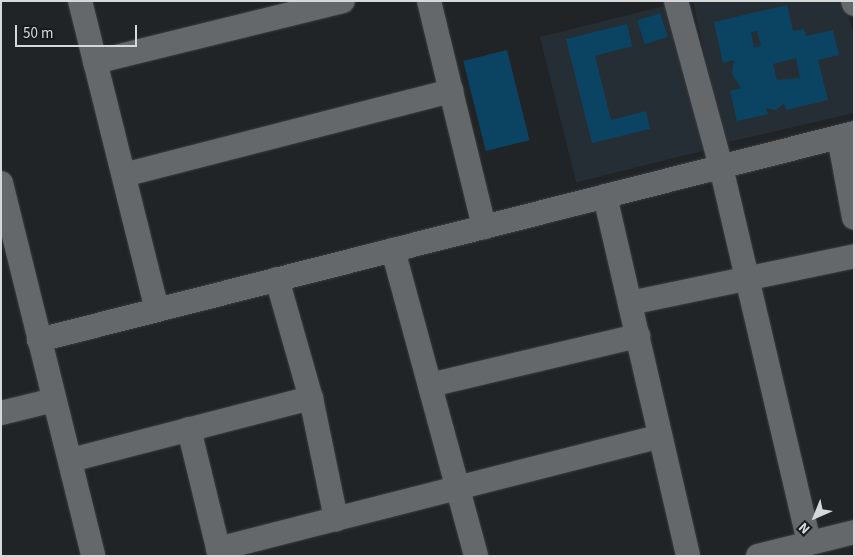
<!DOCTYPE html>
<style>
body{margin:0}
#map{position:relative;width:855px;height:557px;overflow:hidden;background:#212427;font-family:"Source Sans 3",sans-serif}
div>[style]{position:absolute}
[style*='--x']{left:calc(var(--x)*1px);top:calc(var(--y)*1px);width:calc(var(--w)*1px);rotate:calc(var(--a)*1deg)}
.built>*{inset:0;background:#252e34;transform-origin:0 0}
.building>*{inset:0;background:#0b4463;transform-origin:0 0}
.roads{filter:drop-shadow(0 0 1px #3b3e40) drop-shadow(0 0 1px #3b3e40)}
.minor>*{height:24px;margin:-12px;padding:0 12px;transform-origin:12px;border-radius:12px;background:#64686b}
span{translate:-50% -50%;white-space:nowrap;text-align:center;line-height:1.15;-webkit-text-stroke:4.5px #171b1d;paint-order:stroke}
.frame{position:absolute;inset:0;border:2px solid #d6d9da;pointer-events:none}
.north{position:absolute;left:790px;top:492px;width:50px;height:50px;-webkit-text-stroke:4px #171b1d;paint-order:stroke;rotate:224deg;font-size:14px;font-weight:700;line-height:20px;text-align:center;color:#d6d9da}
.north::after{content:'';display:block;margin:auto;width:18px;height:22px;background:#d6d9da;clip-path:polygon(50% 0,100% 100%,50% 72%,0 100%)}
.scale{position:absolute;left:15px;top:25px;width:122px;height:22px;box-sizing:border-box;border:2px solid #d6d9da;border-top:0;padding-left:6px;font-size:15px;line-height:18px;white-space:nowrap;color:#d6d9da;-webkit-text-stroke:4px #171b1d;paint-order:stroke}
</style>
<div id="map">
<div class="built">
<i style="clip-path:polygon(693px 1px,845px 1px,854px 36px,854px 113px,724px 143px)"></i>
<i style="left:668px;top:5px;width:150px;height:132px;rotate:76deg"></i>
</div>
<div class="building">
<i style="clip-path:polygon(evenodd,787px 5px,793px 31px,804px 29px,806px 36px,833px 30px,839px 55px,818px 60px,828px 100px,786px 110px,784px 103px,776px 110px,766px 108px,768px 114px,737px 121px,730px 91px,741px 88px,732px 74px,734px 60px,723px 63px,714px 22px,787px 5px,757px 31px,761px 46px,754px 47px,751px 32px,757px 31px,787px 5px,796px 58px,800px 78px,777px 80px,773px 64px,796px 58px)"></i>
<i style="left:660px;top:13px;width:25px;height:24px;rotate:72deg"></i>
<i style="clip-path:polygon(627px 24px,632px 46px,595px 56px,611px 120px,646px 111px,650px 129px,592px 143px,566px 39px)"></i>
<i style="left:507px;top:50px;width:93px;height:45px;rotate:76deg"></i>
</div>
<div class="roads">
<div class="minor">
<i style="--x:80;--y:1;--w:317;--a:76"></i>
<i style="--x:429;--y:1;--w:233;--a:76.3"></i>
<i style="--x:676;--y:1;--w:172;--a:74.8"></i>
<i style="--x:721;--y:167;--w:386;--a:76.8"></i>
<i style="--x:853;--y:1;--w:3;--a:72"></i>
<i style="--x:95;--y:62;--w:255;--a:-13.8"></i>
<i style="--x:839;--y:137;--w:82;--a:79.5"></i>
<i style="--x:124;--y:175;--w:338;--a:-14.4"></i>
<i style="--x:1;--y:183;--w:384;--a:76.1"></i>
<i style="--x:605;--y:196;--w:369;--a:77"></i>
<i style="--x:393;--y:250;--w:317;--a:74.8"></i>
<i style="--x:277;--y:279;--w:124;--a:74.1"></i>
<i style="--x:311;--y:398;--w:124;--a:78.3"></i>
<i style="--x:630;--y:303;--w:229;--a:-11.8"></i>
<i style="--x:39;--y:340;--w:841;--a:-14.25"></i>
<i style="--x:430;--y:385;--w:214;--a:-13.3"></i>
<i style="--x:1;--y:413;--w:55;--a:-13.8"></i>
<i style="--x:189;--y:429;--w:131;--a:76.3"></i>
<i style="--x:71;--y:460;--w:248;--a:-14.5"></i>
<i style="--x:218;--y:549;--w:456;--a:-14.3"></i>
<i style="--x:758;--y:556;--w:99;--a:-14"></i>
</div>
</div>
<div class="frame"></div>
<div class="north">N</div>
<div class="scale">50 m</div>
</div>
